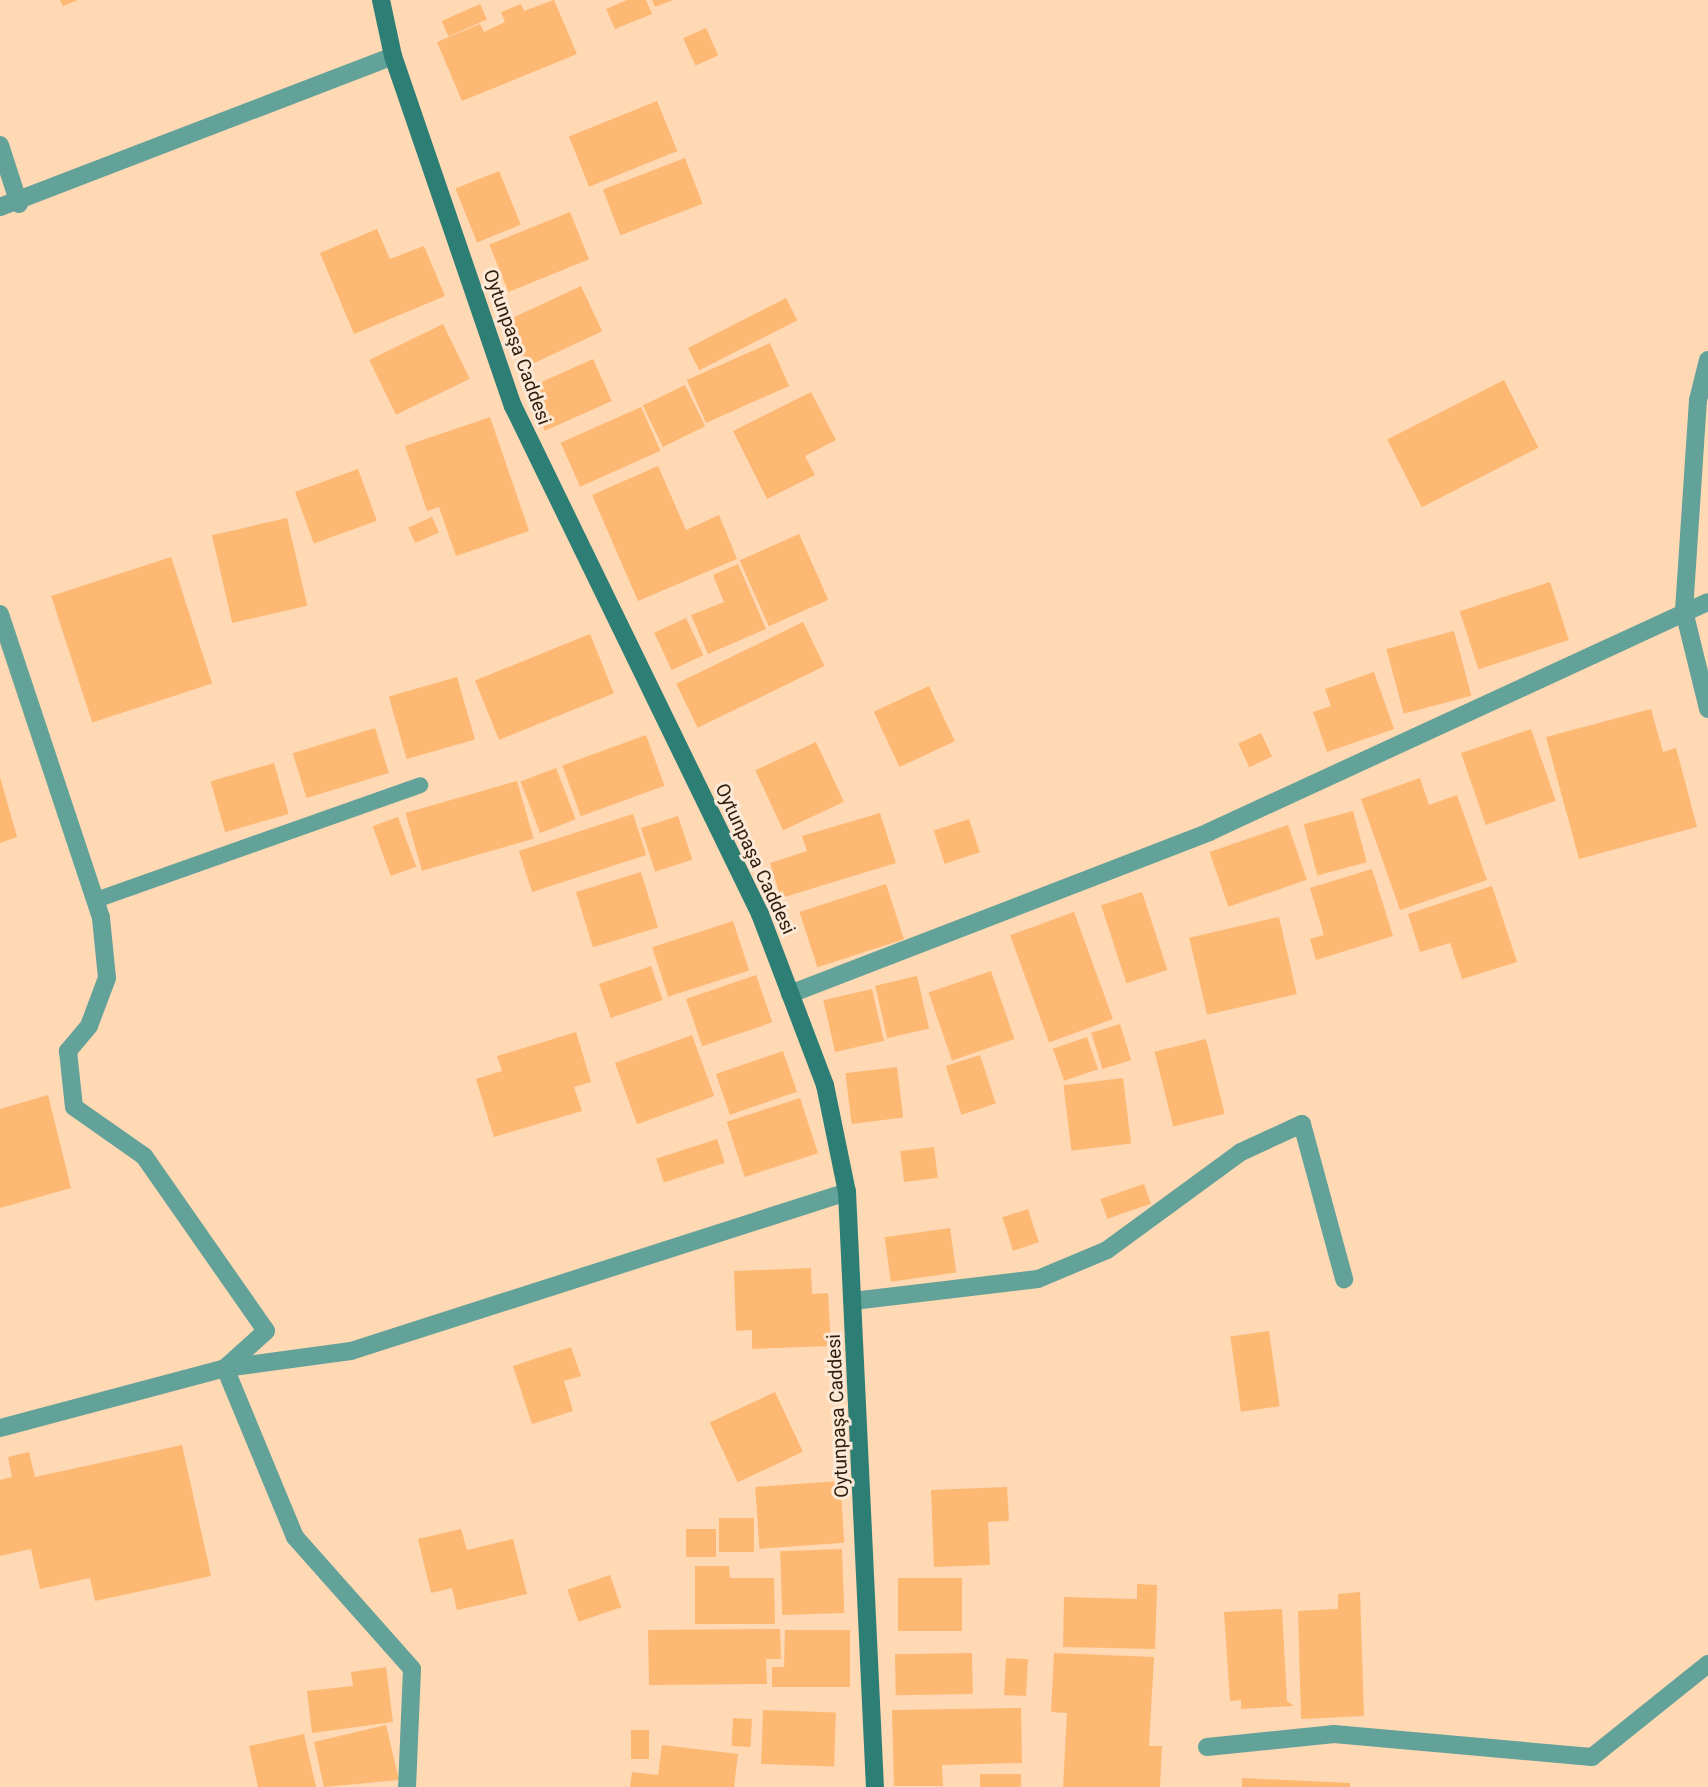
<!DOCTYPE html>
<meta charset="utf-8">
<style>
body{margin:0}
#map{position:relative;width:1708px;height:1787px;overflow:hidden;background:#ffd8b4;font-family:Roboto,sans-serif}
div>[style]{position:absolute}
[style*='--x']{left:calc(var(--x)*1px);top:calc(var(--y)*1px);width:calc(var(--w)*1px);rotate:calc(var(--a)*1deg)}
.building>*{inset:0;background:#fdb874;transform-origin:0 0}
.lane>*{height:16px;margin:-8px;padding:0 8px;transform-origin:8px;border-radius:8px;background:#63a299}
.street>*{height:18px;margin:-9px;padding:0 9px;transform-origin:9px;border-radius:9px;background:#63a299}
.secondary>*{height:18px;margin:-9px;padding:0 9px;transform-origin:9px;border-radius:9px;background:#2d7f76}
span{translate:-50% -50%;white-space:nowrap;text-align:center;line-height:1.15;-webkit-text-stroke:6px #fde9d7;paint-order:stroke}
.street-label{font-size:19px;color:#301e0c}
</style>
<div id="map">
<div class="building">
<i style="clip-path:polygon(60px 0,78px 0,63px 6px)"></i>
<i style="clip-path:polygon(554px 0,577px 54px,462px 101px,437px 42px,480px 24px,484px 32px,505px 22px,501px 12px,521px 4px,524px 11px)"></i>
<i style="clip-path:polygon(627px 0,646px 0,652px 14px,615px 29px,606px 9px)"></i>
<i style="clip-path:polygon(652px 0,673px 0,655px 7px)"></i>
<i style="left:480px;top:4px;width:17px;height:42px;rotate:66deg"></i>
<i style="left:706px;top:28px;width:30px;height:25px;rotate:66deg"></i>
<i style="left:657px;top:101px;width:54px;height:95px;rotate:68deg"></i>
<i style="left:685px;top:158px;width:49px;height:88px;rotate:69deg"></i>
<i style="left:499px;top:171px;width:58px;height:47px;rotate:68deg"></i>
<i style="left:570px;top:212px;width:51px;height:87px;rotate:68deg"></i>
<i style="clip-path:polygon(377px 229px,390px 259px,424px 246px,445px 296px,354px 334px,320px 253px)"></i>
<i style="left:581px;top:286px;width:50px;height:82px;rotate:65deg"></i>
<i style="left:786px;top:298px;width:25px;height:110px;rotate:63deg"></i>
<i style="left:443px;top:324px;width:61px;height:82px;rotate:64deg"></i>
<i style="left:770px;top:343px;width:47px;height:91px;rotate:66deg"></i>
<i style="left:593px;top:359px;width:46px;height:73px;rotate:66deg"></i>
<i style="left:1504px;top:380px;width:76px;height:131px;rotate:63deg"></i>
<i style="left:685px;top:385px;width:46px;height:47px;rotate:64deg"></i>
<i style="clip-path:polygon(811px 392px,836px 440px,805px 456px,815px 475px,767px 499px,733px 431px)"></i>
<i style="left:641px;top:407px;width:48px;height:88px;rotate:66deg"></i>
<i style="clip-path:polygon(490px 417px,529px 531px,456px 556px,439px 507px,427px 511px,405px 446px)"></i>
<i style="clip-path:polygon(658px 466px,686px 530px,719px 515px,737px 559px,638px 601px,592px 495px)"></i>
<i style="left:358px;top:469px;width:55px;height:67px;rotate:70deg"></i>
<i style="left:432px;top:517px;width:17px;height:26px;rotate:66deg"></i>
<i style="left:287px;top:518px;width:90px;height:77px;rotate:77deg"></i>
<i style="left:799px;top:534px;width:72px;height:65px;rotate:66deg"></i>
<i style="left:171px;top:557px;width:133px;height:126px;rotate:72deg"></i>
<i style="clip-path:polygon(738px 564px,766px 629px,708px 654px,691px 615px,724px 602px,713px 575px)"></i>
<i style="left:1550px;top:582px;width:61px;height:95px;rotate:72deg"></i>
<i style="left:686px;top:618px;width:41px;height:35px;rotate:65deg"></i>
<i style="left:803px;top:622px;width:49px;height:141px;rotate:64deg"></i>
<i style="left:1454px;top:631px;width:67px;height:70px;rotate:75deg"></i>
<i style="left:590px;top:634px;width:64px;height:124px;rotate:68deg"></i>
<i style="clip-path:polygon(1374px 672px,1394px 729px,1327px 752px,1313px 712px,1331px 706px,1325px 689px)"></i>
<i style="left:457px;top:677px;width:65px;height:71px;rotate:74deg"></i>
<i style="left:929px;top:686px;width:61px;height:61px;rotate:65deg"></i>
<i style="clip-path:polygon(1651px 709px,1663px 752px,1676px 748px,1697px 827px,1579px 859px,1546px 737px)"></i>
<i style="left:375px;top:728px;width:47px;height:86px;rotate:73deg"></i>
<i style="left:1531px;top:729px;width:76px;height:74px;rotate:71deg"></i>
<i style="left:1261px;top:733px;width:26px;height:25px;rotate:65deg"></i>
<i style="left:646px;top:735px;width:54px;height:89px;rotate:70deg"></i>
<i style="left:816px;top:742px;width:66px;height:67px;rotate:65deg"></i>
<i style="left:274px;top:763px;width:53px;height:66px;rotate:74deg"></i>
<i style="left:556px;top:768px;width:55px;height:38px;rotate:69deg"></i>
<i style="clip-path:polygon(0 777px,17px 837px,0 843px)"></i>
<i style="clip-path:polygon(1420px 778px,1429px 805px,1457px 795px,1487px 880px,1400px 910px,1361px 799px)"></i>
<i style="left:517px;top:781px;width:60px;height:116px;rotate:74deg"></i>
<i style="left:1353px;top:811px;width:53px;height:51px;rotate:75deg"></i>
<i style="clip-path:polygon(880px 813px,896px 863px,781px 898px,770px 863px,807px 851px,802px 836px)"></i>
<i style="left:633px;top:814px;width:43px;height:120px;rotate:72deg"></i>
<i style="left:678px;top:816px;width:46px;height:39px;rotate:72deg"></i>
<i style="left:398px;top:817px;width:53px;height:27px;rotate:70deg"></i>
<i style="left:969px;top:819px;width:35px;height:37px;rotate:72deg"></i>
<i style="left:1288px;top:825px;width:58px;height:83px;rotate:71deg"></i>
<i style="clip-path:polygon(1372px 869px,1393px 936px,1316px 960px,1310px 939px,1324px 935px,1310px 888px)"></i>
<i style="left:641px;top:872px;width:58px;height:68px;rotate:73deg"></i>
<i style="left:886px;top:884px;width:58px;height:91px;rotate:72deg"></i>
<i style="clip-path:polygon(1492px 886px,1517px 962px,1462px 979px,1450px 943px,1420px 952px,1408px 914px)"></i>
<i style="left:1142px;top:892px;width:82px;height:43px;rotate:72deg"></i>
<i style="left:1074px;top:912px;width:114px;height:68px;rotate:70deg"></i>
<i style="left:1279px;top:917px;width:79px;height:92px;rotate:77deg"></i>
<i style="left:733px;top:921px;width:52px;height:85px;rotate:72deg"></i>
<i style="left:651px;top:966px;width:36px;height:55px;rotate:71deg"></i>
<i style="left:991px;top:971px;width:72px;height:66px;rotate:71deg"></i>
<i style="left:756px;top:975px;width:50px;height:74px;rotate:71deg"></i>
<i style="left:917px;top:976px;width:54px;height:43px;rotate:77deg"></i>
<i style="left:872px;top:989px;width:53px;height:50px;rotate:77deg"></i>
<i style="left:1120px;top:1024px;width:38px;height:30px;rotate:73deg"></i>
<i style="clip-path:polygon(576px 1032px,591px 1082px,574px 1087px,582px 1111px,494px 1137px,476px 1079px,502px 1071px,497px 1056px)"></i>
<i style="left:692px;top:1035px;width:65px;height:82px;rotate:70deg"></i>
<i style="left:1087px;top:1037px;width:34px;height:36px;rotate:71deg"></i>
<i style="left:1206px;top:1039px;width:77px;height:53px;rotate:76deg"></i>
<i style="left:783px;top:1051px;width:43px;height:71px;rotate:71deg"></i>
<i style="left:980px;top:1055px;width:51px;height:36px;rotate:72deg"></i>
<i style="left:897px;top:1067px;width:51px;height:52px;rotate:83deg"></i>
<i style="left:1123px;top:1078px;width:66px;height:60px;rotate:83deg"></i>
<i style="clip-path:polygon(48px 1095px,71px 1188px,0 1208px,0 1109px)"></i>
<i style="left:800px;top:1098px;width:58px;height:77px;rotate:72deg"></i>
<i style="left:717px;top:1139px;width:25px;height:64px;rotate:72deg"></i>
<i style="left:934px;top:1147px;width:31px;height:34px;rotate:83deg"></i>
<i style="left:1144px;top:1184px;width:21px;height:46px;rotate:71deg"></i>
<i style="left:1028px;top:1209px;width:35px;height:27px;rotate:72deg"></i>
<i style="left:950px;top:1228px;width:45px;height:66px;rotate:82deg"></i>
<i style="clip-path:polygon(811px 1268px,812px 1294px,828px 1293px,831px 1346px,752px 1349px,752px 1330px,736px 1331px,734px 1271px)"></i>
<i style="left:1269px;top:1331px;width:76px;height:39px;rotate:82deg"></i>
<i style="clip-path:polygon(571px 1347px,581px 1376px,564px 1381px,573px 1411px,532px 1424px,513px 1366px)"></i>
<i style="left:775px;top:1392px;width:66px;height:72px;rotate:65deg"></i>
<i style="clip-path:polygon(182px 1445px,211px 1576px,95px 1601px,90px 1578px,40px 1589px,31px 1549px,0 1556px,0 1480px,12px 1477px,8px 1457px,29px 1452px,35px 1477px)"></i>
<i style="left:840px;top:1481px;width:62px;height:85px;rotate:86deg"></i>
<i style="clip-path:polygon(1007px 1487px,1009px 1521px,988px 1522px,990px 1565px,934px 1567px,931px 1490px)"></i>
<i style="left:719px;top:1518px;width:35px;height:34px"></i>
<i style="clip-path:polygon(461px 1529px,467px 1550px,513px 1539px,527px 1594px,457px 1610px,452px 1588px,431px 1593px,418px 1539px)"></i>
<i style="left:686px;top:1529px;width:30px;height:28px"></i>
<i style="left:842px;top:1549px;width:64px;height:62px;rotate:88deg"></i>
<i style="clip-path:polygon(695px 1566px,729px 1566px,730px 1578px,774px 1578px,775px 1624px,695px 1624px)"></i>
<i style="left:610px;top:1575px;width:34px;height:45px;rotate:71deg"></i>
<i style="left:898px;top:1578px;width:64px;height:53px"></i>
<i style="clip-path:polygon(1137px 1584px,1157px 1585px,1155px 1649px,1063px 1647px,1064px 1597px,1137px 1599px)"></i>
<i style="clip-path:polygon(1360px 1592px,1364px 1716px,1301px 1719px,1298px 1611px,1338px 1609px,1338px 1594px)"></i>
<i style="clip-path:polygon(1282px 1609px,1287px 1701px,1294px 1706px,1241px 1709px,1241px 1700px,1230px 1701px,1224px 1612px)"></i>
<i style="clip-path:polygon(780px 1629px,781px 1659px,766px 1659px,767px 1684px,649px 1685px,648px 1630px)"></i>
<i style="clip-path:polygon(785px 1630px,850px 1630px,850px 1687px,772px 1687px,772px 1667px,784px 1667px)"></i>
<i style="left:972px;top:1653px;width:41px;height:77px;rotate:89deg"></i>
<i style="clip-path:polygon(1054px 1653px,1154px 1657px,1149px 1746px,1162px 1746px,1160px 1787px,1063px 1787px,1067px 1713px,1051px 1712px)"></i>
<i style="left:1006px;top:1658px;width:22px;height:37px;rotate:3deg"></i>
<i style="clip-path:polygon(386px 1667px,393px 1722px,312px 1733px,307px 1691px,353px 1686px,351px 1672px)"></i>
<i style="clip-path:polygon(1021px 1708px,1022px 1763px,942px 1765px,943px 1786px,894px 1786px,892px 1710px)"></i>
<i style="left:763px;top:1710px;width:73px;height:54px;rotate:2deg"></i>
<i style="left:733px;top:1718px;width:19px;height:28px;rotate:3deg"></i>
<i style="clip-path:polygon(386px 1725px,399px 1780px,324px 1787px,314px 1742px)"></i>
<i style="left:631px;top:1730px;width:18px;height:29px"></i>
<i style="clip-path:polygon(304px 1734px,316px 1787px,258px 1787px,249px 1746px)"></i>
<i style="clip-path:polygon(662px 1745px,738px 1754px,734px 1787px,630px 1787px,632px 1772px,658px 1775px)"></i>
<i style="left:980px;top:1774px;width:41px;height:13px"></i>
<i style="clip-path:polygon(1242px 1778px,1350px 1783px,1350px 1787px,1242px 1787px)"></i>
</div>
<div class="lane">
<i style="--x:96;--y:900;--w:344;--a:-19.5"></i>
</div>
<div class="street">
<i style="--x:0;--y:145;--w:62;--a:72.1"></i>
<i style="--x:0;--y:207;--w:421;--a:-21"></i>
<i style="--x:1708;--y:360;--w:41;--a:104"></i>
<i style="--x:1698;--y:400;--w:211;--a:93.8"></i>
<i style="--x:1684;--y:611;--w:101;--a:76.2"></i>
<i style="--x:0;--y:614;--w:320;--a:71.6"></i>
<i style="--x:101;--y:918;--w:60;--a:84.3"></i>
<i style="--x:107;--y:978;--w:51;--a:110.6"></i>
<i style="--x:89;--y:1026;--w:33;--a:130"></i>
<i style="--x:68;--y:1051;--w:56;--a:83.9"></i>
<i style="--x:74;--y:1107;--w:85;--a:35"></i>
<i style="--x:144;--y:1156;--w:213;--a:55.1"></i>
<i style="--x:266;--y:1331;--w:55;--a:137.9"></i>
<i style="--x:225;--y:1368;--w:183;--a:67.5"></i>
<i style="--x:295;--y:1537;--w:176;--a:48.4"></i>
<i style="--x:412;--y:1669;--w:118;--a:92.4"></i>
<i style="--x:790;--y:994;--w:449;--a:-21.1"></i>
<i style="--x:1209;--y:832;--w:549;--a:-24.75"></i>
<i style="--x:853;--y:1301;--w:186;--a:-6.8"></i>
<i style="--x:1038;--y:1279;--w:75;--a:-22.8"></i>
<i style="--x:1107;--y:1250;--w:166;--a:-36.2"></i>
<i style="--x:1241;--y:1152;--w:67;--a:-24.7"></i>
<i style="--x:1302;--y:1124;--w:161;--a:74.8"></i>
<i style="--x:0;--y:1428;--w:233;--a:-14.9"></i>
<i style="--x:225;--y:1368;--w:127;--a:-7.7"></i>
<i style="--x:351;--y:1351;--w:521;--a:-17.77"></i>
<i style="--x:1207;--y:1747;--w:128;--a:-5.8"></i>
<i style="--x:1334;--y:1734;--w:259;--a:5.1"></i>
<i style="--x:1592;--y:1757;--w:149;--a:-38.7"></i>
</div>
<div class="secondary">
<i style="--x:381;--y:0;--w:57;--a:77.9"></i>
<i style="--x:393;--y:56;--w:370;--a:71.1"></i>
<i style="--x:513;--y:406;--w:565;--a:64.07"></i>
<i style="--x:760;--y:914;--w:183;--a:69.2"></i>
<i style="--x:825;--y:1085;--w:109;--a:78.4"></i>
<i style="--x:847;--y:1192;--w:596;--a:87.31"></i>
</div>
<div class="street-label">
<span style="left:517px;top:347px;rotate:70deg">Oytunpaşa Caddesi</span>
<span style="left:755px;top:859px;rotate:65deg">Oytunpaşa Caddesi</span>
<span style="left:838px;top:1416px;rotate:-93deg">Oytunpaşa Caddesi</span>
</div>
</div>
